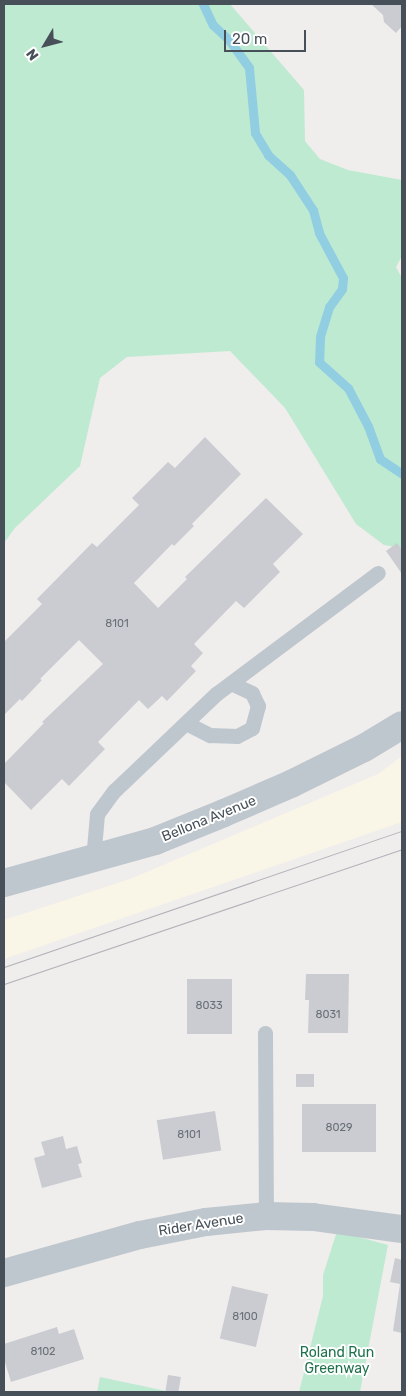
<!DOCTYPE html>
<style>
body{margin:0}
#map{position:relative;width:406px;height:1396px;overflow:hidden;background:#f0eded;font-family:Rubik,sans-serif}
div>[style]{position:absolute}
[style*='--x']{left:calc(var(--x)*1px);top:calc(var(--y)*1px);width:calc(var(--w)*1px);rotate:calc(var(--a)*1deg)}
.commercial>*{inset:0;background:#f9f5e7}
.green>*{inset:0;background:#bfead2}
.stream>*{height:9px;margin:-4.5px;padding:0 4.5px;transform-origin:4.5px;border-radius:4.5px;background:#91cee2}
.building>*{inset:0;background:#caccd1;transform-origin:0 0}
.service>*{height:15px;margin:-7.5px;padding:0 7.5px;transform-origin:7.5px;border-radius:7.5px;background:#bfc7ce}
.minor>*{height:28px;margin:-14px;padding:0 14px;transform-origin:14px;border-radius:14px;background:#bfc7ce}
.tertiary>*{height:28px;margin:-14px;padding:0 14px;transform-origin:14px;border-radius:14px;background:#bfc7ce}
.tram>*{height:1px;margin:-0.5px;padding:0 0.5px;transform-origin:0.5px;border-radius:0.5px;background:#b0b2b7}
span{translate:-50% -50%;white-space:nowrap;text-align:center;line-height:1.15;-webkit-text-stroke:4px #fff;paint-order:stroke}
.number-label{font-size:11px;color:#686f76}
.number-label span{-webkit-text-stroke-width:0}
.street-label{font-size:14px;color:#475058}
.park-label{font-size:14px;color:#20724d}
.frame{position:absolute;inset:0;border:5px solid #475058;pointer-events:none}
.north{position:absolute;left:20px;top:20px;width:50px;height:50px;-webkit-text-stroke:4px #fff;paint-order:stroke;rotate:233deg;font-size:14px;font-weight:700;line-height:20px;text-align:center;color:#475058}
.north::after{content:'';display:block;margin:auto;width:18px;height:22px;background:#475058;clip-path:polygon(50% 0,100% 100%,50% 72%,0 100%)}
.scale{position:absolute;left:224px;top:30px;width:82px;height:22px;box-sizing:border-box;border:2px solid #475058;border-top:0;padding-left:6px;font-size:15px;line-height:18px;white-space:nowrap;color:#475058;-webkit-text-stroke:4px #fff;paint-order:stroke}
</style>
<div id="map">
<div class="commercial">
<i style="clip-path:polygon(402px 756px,402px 822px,4px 959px,4px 920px,130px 879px,378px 774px)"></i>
</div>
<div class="green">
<i style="clip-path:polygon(4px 4px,230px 4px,304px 90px,305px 141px,320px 159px,348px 170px,402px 180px,402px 256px,396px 267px,402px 278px,402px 548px,384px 545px,356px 524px,285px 408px,230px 351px,127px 357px,100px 378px,80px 466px,15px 528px,4px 543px)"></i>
<i style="clip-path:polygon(337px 1231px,388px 1245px,360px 1392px,299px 1392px,323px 1296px,323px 1275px)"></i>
<i style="clip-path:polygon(100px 1377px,171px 1392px,97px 1392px)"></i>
</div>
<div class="stream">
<i style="--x:203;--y:4;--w:23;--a:65"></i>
<i style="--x:213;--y:25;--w:22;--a:43"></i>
<i style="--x:229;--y:40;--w:34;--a:54"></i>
<i style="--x:249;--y:68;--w:65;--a:84.7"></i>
<i style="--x:255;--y:133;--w:26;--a:59"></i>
<i style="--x:268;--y:155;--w:30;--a:42"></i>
<i style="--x:290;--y:175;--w:42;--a:56.7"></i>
<i style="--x:313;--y:210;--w:24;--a:75"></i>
<i style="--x:319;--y:233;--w:51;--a:61.9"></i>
<i style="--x:343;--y:278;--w:11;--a:95"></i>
<i style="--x:342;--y:289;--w:22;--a:126"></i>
<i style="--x:329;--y:307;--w:31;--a:107"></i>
<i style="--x:320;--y:337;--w:25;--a:92"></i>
<i style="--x:319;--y:362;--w:39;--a:42"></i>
<i style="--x:348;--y:388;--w:43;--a:62.2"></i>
<i style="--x:368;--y:426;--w:35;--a:70"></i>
<i style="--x:380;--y:459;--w:27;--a:34"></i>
</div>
<div class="building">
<i style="clip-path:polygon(371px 4px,402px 4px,402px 26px,396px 33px,384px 22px,383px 15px)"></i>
<i style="clip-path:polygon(205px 437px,241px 474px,192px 524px,194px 526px,174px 546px,172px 544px,134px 583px,158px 608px,187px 579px,185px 577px,266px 498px,303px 534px,273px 564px,280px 572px,244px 608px,236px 601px,194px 644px,203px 653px,191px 666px,196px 671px,167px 701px,162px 696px,148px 709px,139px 700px,98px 742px,105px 749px,69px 786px,62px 779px,31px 810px,4px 782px,4px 764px,44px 723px,42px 722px,103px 664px,79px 640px,40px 679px,42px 680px,22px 701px,20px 699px,4px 715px,4px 642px,42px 604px,37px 599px,92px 543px,97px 547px,139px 505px,132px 498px,168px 462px,175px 468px)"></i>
<i style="clip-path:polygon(397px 543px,402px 550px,402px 574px,386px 551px)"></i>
<i style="clip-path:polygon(306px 974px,349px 974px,348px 1033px,308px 1033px,309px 1000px,305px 1000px)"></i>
<i style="left:187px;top:979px;width:45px;height:55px"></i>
<i style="left:296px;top:1074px;width:18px;height:13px"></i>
<i style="left:376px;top:1104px;width:48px;height:74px;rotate:90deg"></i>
<i style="left:215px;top:1111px;width:40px;height:59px;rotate:81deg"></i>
<i style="clip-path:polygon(63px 1136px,66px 1149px,77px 1146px,82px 1163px,78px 1164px,82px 1177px,42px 1188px,34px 1158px,45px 1155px,41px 1142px)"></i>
<i style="clip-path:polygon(395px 1258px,402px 1260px,402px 1333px,393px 1331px,400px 1284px,390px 1282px)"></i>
<i style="left:232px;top:1286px;width:37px;height:54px;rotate:13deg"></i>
<i style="clip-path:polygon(57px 1327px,59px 1334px,74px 1329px,84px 1359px,11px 1382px,4px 1359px,4px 1344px)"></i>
<i style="left:168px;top:1375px;width:13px;height:16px;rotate:9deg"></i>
</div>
<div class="service">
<i style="--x:186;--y:723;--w:27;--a:27"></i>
<i style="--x:210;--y:735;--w:27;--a:2"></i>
<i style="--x:237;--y:736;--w:17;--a:-28"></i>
<i style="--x:252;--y:728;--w:23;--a:-75"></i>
<i style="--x:258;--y:706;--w:14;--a:-115"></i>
<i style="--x:252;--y:693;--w:23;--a:-155"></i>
<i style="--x:93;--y:860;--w:46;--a:-85"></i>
<i style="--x:97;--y:814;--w:29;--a:-54"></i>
<i style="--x:114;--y:791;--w:141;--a:-43.6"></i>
<i style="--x:216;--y:694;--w:202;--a:-36.8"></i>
<i style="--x:265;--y:1033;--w:183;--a:89.7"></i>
</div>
<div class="minor">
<i style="--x:4;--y:1273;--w:141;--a:-15.6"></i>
<i style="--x:140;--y:1235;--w:67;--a:-11.1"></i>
<i style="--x:206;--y:1222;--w:60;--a:-5.7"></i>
<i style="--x:266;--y:1216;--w:47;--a:1.2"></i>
<i style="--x:313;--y:1217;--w:90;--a:7.7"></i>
</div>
<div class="tertiary">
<i style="--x:4;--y:883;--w:157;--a:-15.5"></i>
<i style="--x:155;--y:841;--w:74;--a:-22.1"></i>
<i style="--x:224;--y:813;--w:73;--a:-23.4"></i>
<i style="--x:291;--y:784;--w:81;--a:-26.3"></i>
<i style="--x:364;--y:748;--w:44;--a:-31.2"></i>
</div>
<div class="tram">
<i style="--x:4;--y:967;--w:421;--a:-18.9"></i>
<i style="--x:4;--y:984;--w:420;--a:-18.7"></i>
</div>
<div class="number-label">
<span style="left:117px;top:624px">8101</span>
<span style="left:209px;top:1006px">8033</span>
<span style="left:328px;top:1015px">8031</span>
<span style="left:339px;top:1128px">8029</span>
<span style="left:189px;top:1135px">8101</span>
<span style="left:245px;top:1317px">8100</span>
<span style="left:43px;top:1352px">8102</span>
</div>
<div class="street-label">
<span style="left:209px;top:819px;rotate:-22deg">Bellona Avenue</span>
<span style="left:201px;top:1225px;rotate:-9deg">Rider Avenue</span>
</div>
<div class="park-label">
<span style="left:337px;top:1361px">Roland Run<br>Greenway</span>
</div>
<div class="frame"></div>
<div class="north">N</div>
<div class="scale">20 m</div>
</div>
